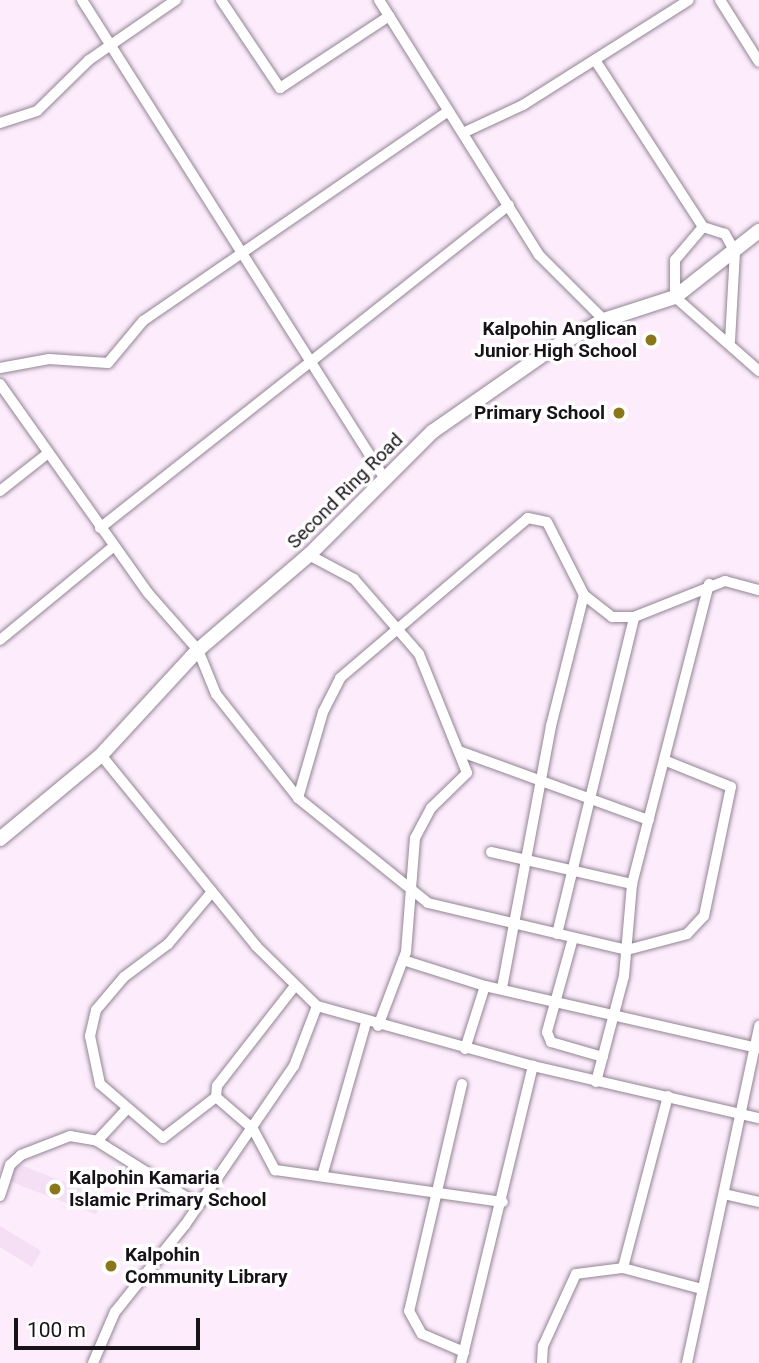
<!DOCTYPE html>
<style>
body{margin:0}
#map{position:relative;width:759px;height:1363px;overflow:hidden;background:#fcecfc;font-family:Roboto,sans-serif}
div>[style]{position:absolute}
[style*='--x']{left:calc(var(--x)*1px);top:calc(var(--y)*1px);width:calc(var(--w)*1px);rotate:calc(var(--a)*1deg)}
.built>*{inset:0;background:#f4dff5;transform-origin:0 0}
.roads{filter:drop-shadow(0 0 2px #938594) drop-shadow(0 0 2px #938594)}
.street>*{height:10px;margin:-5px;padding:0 5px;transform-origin:5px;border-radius:5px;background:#fff}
.secondary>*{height:14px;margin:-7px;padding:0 7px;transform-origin:7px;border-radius:7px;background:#fff}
.dots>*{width:19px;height:19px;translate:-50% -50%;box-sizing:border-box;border:4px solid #fff;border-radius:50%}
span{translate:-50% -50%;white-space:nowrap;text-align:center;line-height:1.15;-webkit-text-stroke:7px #fff;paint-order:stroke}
.poi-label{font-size:19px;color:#181318;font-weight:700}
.right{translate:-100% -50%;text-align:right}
.left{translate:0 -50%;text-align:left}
.street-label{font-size:19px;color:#181318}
.scale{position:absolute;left:14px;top:1318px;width:186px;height:32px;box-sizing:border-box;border:4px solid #181318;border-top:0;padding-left:9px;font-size:21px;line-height:24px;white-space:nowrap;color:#181318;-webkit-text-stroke:5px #fff;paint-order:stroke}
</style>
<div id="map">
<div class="built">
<i style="left:15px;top:1163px;width:94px;height:19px;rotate:21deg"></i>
<i style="clip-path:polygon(0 1226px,41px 1251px,32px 1267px,0 1247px)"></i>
</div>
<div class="roads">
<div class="street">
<i style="--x:82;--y:0;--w:563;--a:57.69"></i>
<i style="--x:221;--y:0;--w:106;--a:56.2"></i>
<i style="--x:280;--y:88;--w:131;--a:-33.4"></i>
<i style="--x:379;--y:0;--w:301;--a:57.9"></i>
<i style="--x:539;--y:255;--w:92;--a:45"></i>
<i style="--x:720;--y:0;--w:73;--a:57.8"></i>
<i style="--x:595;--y:60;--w:199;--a:57.1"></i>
<i style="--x:0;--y:123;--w:39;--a:-18"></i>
<i style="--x:37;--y:111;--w:73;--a:-44.4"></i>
<i style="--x:89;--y:60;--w:106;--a:-34.6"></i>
<i style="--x:465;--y:132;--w:64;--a:-25"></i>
<i style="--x:523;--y:105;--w:196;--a:-32.3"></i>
<i style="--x:730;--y:341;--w:89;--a:-86.8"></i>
<i style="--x:735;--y:252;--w:21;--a:-119"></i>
<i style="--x:725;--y:234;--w:23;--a:-162"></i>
<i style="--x:703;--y:227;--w:43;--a:130.3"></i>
<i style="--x:675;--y:260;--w:37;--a:90"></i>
<i style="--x:675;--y:297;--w:112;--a:41.4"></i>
<i style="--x:0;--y:368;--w:50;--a:-10.4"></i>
<i style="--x:49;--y:359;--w:59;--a:3.9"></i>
<i style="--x:108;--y:363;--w:55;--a:-50.2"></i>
<i style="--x:143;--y:321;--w:370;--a:-34.5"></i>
<i style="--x:0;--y:384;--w:256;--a:54.7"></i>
<i style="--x:148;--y:593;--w:76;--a:48.7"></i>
<i style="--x:198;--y:650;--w:48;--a:67.8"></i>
<i style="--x:216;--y:694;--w:132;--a:51.7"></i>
<i style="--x:298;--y:798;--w:167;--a:38.9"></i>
<i style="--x:428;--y:903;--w:204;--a:13.3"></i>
<i style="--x:627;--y:950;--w:62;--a:-14.9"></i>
<i style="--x:687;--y:934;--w:25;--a:-47"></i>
<i style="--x:704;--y:916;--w:132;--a:-78.2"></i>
<i style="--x:731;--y:787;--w:72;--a:-158.1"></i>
<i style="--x:0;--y:491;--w:60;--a:-38.2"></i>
<i style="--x:100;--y:528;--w:521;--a:-38.3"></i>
<i style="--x:309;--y:555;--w:51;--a:28.1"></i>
<i style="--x:354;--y:579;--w:99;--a:49.1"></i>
<i style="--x:419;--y:654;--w:128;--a:68"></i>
<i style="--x:467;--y:773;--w:50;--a:135.8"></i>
<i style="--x:431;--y:808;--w:34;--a:118"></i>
<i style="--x:415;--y:838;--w:114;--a:94.5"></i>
<i style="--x:406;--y:952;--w:79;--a:110.7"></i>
<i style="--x:0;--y:640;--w:148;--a:-39.5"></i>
<i style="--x:459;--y:751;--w:202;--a:20"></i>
<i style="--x:101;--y:755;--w:246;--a:50.9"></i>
<i style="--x:256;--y:946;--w:86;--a:44.5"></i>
<i style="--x:298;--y:798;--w:90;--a:-73.8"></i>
<i style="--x:323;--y:712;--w:38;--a:-63"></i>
<i style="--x:340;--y:678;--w:247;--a:-40.4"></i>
<i style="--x:528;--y:518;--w:19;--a:12"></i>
<i style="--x:547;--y:522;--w:82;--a:63.1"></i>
<i style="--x:584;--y:595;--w:36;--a:38"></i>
<i style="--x:612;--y:617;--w:22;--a:0"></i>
<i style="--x:634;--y:617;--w:98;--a:-21.6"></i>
<i style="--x:725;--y:581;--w:35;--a:15"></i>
<i style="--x:491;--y:852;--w:145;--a:12.8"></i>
<i style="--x:211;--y:893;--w:67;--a:130.1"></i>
<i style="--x:168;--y:944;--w:55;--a:143.1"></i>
<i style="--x:124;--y:977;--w:43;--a:130.3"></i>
<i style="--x:96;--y:1010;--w:27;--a:103"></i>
<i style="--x:90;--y:1036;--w:49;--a:78.2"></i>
<i style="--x:100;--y:1084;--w:83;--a:40.6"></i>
<i style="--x:163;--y:1138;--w:67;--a:-37.7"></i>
<i style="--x:557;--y:934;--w:326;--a:-76.3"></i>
<i style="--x:573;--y:938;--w:98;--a:105.5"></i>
<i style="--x:547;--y:1032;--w:11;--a:68"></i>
<i style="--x:551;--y:1042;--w:54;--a:16.1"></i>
<i style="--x:403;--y:960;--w:86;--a:17.6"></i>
<i style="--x:485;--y:986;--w:281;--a:12.8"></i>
<i style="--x:294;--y:987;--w:125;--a:127.9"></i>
<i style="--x:217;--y:1086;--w:11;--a:95"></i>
<i style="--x:216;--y:1097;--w:49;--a:40.9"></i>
<i style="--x:253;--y:1129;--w:47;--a:61.8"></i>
<i style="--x:275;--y:1170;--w:230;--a:8"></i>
<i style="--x:502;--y:988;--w:267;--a:-79.4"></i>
<i style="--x:551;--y:726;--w:135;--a:-75.9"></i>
<i style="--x:465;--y:1049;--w:66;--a:-72.4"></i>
<i style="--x:596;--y:1082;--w:110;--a:-75.2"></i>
<i style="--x:624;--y:976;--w:92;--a:-85"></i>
<i style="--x:632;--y:884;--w:310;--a:-75.6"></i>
<i style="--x:462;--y:1084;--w:233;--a:103.1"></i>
<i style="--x:409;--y:1311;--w:26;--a:61"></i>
<i style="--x:422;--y:1334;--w:46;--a:23.2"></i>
<i style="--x:668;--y:1096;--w:178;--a:104.7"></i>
<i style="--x:623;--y:1268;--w:82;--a:14.9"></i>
<i style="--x:97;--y:1141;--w:41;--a:-47"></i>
<i style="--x:322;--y:1176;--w:159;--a:-74"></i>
<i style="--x:724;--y:1194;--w:36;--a:13"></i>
<i style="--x:0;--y:1196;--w:33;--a:-72"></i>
<i style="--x:10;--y:1165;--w:15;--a:-42"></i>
<i style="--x:21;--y:1155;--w:53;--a:-21.2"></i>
<i style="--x:70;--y:1136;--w:27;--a:10"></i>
<i style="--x:97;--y:1141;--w:117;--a:32.1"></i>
<i style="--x:93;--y:1363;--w:56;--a:-66.7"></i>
<i style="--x:115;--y:1312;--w:112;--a:-51.2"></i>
<i style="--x:185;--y:1225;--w:193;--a:-55.6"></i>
<i style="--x:294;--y:1066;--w:64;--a:-69"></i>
<i style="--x:317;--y:1006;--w:224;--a:15.5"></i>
<i style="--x:461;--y:1363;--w:306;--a:-76.4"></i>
<i style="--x:533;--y:1066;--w:232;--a:13"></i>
<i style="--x:542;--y:1363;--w:17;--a:-87"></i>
<i style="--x:543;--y:1346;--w:79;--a:-65.4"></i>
<i style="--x:576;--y:1274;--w:47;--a:-7.3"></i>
<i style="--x:687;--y:1363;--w:345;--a:-77.9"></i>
</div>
<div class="secondary">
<i style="--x:0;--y:839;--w:131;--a:-39.7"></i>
<i style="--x:101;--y:755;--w:143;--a:-47.3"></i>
<i style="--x:198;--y:650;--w:146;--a:-40.6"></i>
<i style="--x:309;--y:555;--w:174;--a:-45"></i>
<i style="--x:432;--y:432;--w:147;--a:-34.8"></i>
<i style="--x:553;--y:348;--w:58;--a:-28.8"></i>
<i style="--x:604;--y:320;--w:75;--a:-17.9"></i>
<i style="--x:675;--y:297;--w:107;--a:-38.2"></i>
</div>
</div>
<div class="dots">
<i style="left:651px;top:340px;background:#8b771b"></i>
<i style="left:619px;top:413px;background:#8b771b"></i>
<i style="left:55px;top:1189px;background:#8b771b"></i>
<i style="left:111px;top:1266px;background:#8b771b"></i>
</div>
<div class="poi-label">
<span class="right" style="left:637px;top:340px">Kalpohin Anglican<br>Junior High School</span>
<span class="right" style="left:605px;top:413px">Primary School</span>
<span class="left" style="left:69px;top:1189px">Kalpohin Kamaria<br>Islamic Primary School</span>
<span class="left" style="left:125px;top:1266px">Kalpohin<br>Community Library</span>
</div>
<div class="street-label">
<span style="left:345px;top:491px;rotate:-45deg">Second Ring Road</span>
</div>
<div class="scale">100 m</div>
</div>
